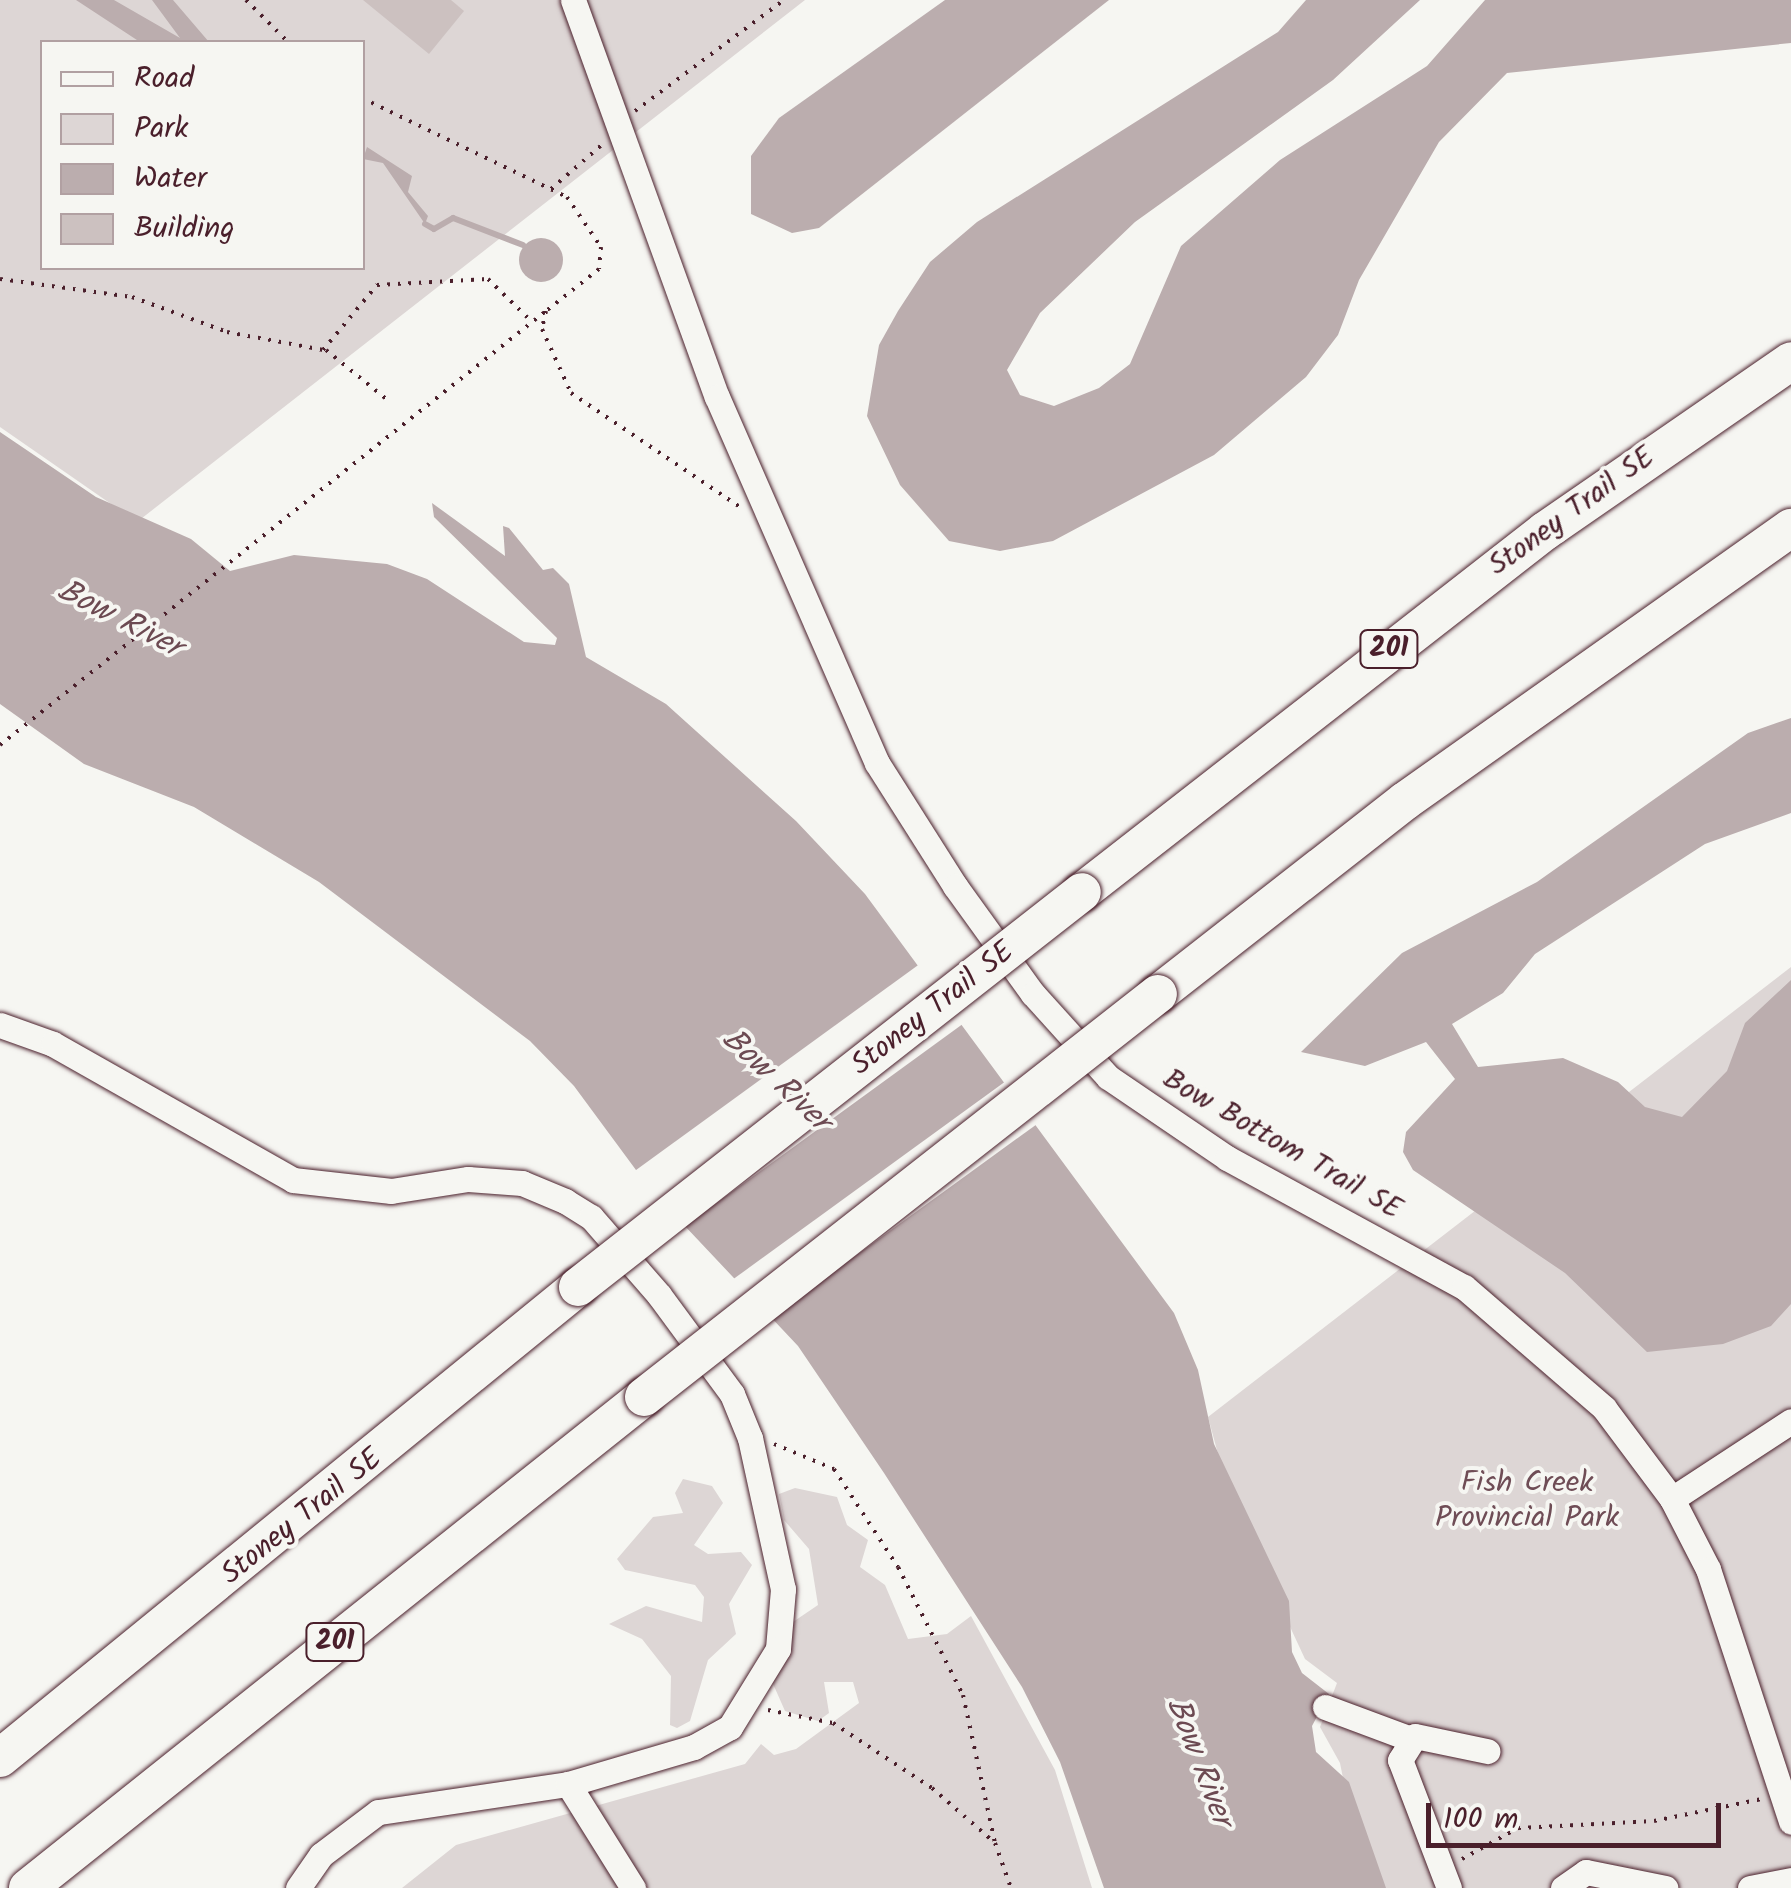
<!DOCTYPE html>
<style>
body{margin:0}
#map{position:relative;width:1791px;height:1888px;overflow:hidden;background:#f6f6f2;font-family:Kalam,sans-serif}
div>[style]{position:absolute}
[style*='--x']{left:calc(var(--x)*1px);top:calc(var(--y)*1px);width:calc(var(--w)*1px);rotate:calc(var(--a)*1deg)}
.green>*{inset:0;background:#ddd6d5}
.water>*{inset:0;background:#bbadae}
.round{border-radius:50%}
.pier>*{inset:0;background:#f6f6f2;transform-origin:0 0}
.stream>*{height:6px;margin:-3px;padding:0 3px;transform-origin:3px;border-radius:3px;background:#bbadae}
.building>*{inset:0;background:#ccc1c0}
.path>*{height:4px;margin-top:-2px;transform-origin:0;background:repeating-linear-gradient(90deg,#4a1f2b 0 2.5px,transparent 0 10.5px)}
.roads{filter:drop-shadow(0 0 2px #4a1f2b) drop-shadow(0 0 2px #4a1f2b)}
.minor>*{height:25px;margin:-12.5px;padding:0 12.5px;transform-origin:12.5px;border-radius:12.5px;background:#f6f6f2}
.highway>*{height:38px;margin:-19px;padding:0 19px;transform-origin:19px;border-radius:19px;background:#f6f6f2}
.bridges{filter:drop-shadow(0 0 2px #4a1f2b) drop-shadow(0 0 2px #4a1f2b)}
.highway-bridge>*{height:38px;margin:-19px;padding:0 19px;transform-origin:19px;border-radius:19px;background:#f6f6f2}
span{translate:-50% -50%;white-space:nowrap;text-align:center;line-height:1.15;-webkit-text-stroke:8px #f6f6f2;paint-order:stroke}
.shield-label span{padding:2px 8px;background:#f6f6f2;border:2px solid;border-radius:8px;-webkit-text-stroke-width:0}
.shield-label{font-size:28px;color:#4a1f2b;font-weight:700}
.street-label{font-size:30px;color:#4a1f2b}
.park-label{font-size:30px;color:#6f4d56}
.water-label{font-size:32px;color:#6c4a52;font-style:italic}
.legend{position:absolute;left:40px;top:40px;width:325px;height:230px;box-sizing:border-box;background:#f6f6f2;border:2px solid #b1a0a2;margin:0;padding:12px 18px;list-style:none;font-size:30px;color:#4a1f2b}
.legend li{display:flex;align-items:center;gap:20px;height:50px}
.legend b{width:50px;border:2px solid #b1a0a2}
.scale{position:absolute;left:1426px;top:1803px;width:295px;height:45px;box-sizing:border-box;border:5px solid #4a1f2b;border-top:0;padding-left:12px;font-size:30px;line-height:35px;white-space:nowrap;color:#4a1f2b;-webkit-text-stroke:8px #f6f6f2;paint-order:stroke}
</style>
<div id="map">
<div class="green">
<i style="clip-path:polygon(evenodd,0 0,805px 0,137px 522px,0 427px,0 0,42px 42px,362px 42px,362px 268px,42px 268px,42px 42px)"></i>
<i style="clip-path:polygon(1791px 967px,1791px 1888px,1365px 1888px,1340px 1763px,1320px 1727px,1337px 1683px,1305px 1659px,1230px 1498px,1208px 1417px)"></i>
<i style="clip-path:polygon(683px 1479px,712px 1486px,723px 1503px,694px 1545px,708px 1554px,741px 1552px,752px 1565px,729px 1604px,736px 1634px,708px 1660px,690px 1721px,677px 1728px,670px 1725px,671px 1676px,642px 1639px,609px 1624px,646px 1606px,702px 1622px,704px 1597px,695px 1585px,625px 1570px,617px 1559px,653px 1517px,683px 1513px,675px 1493px)"></i>
<i style="clip-path:polygon(795px 1488px,837px 1497px,847px 1525px,868px 1540px,860px 1567px,885px 1585px,908px 1639px,947px 1634px,971px 1616px,1055px 1770px,1092px 1888px,402px 1888px,456px 1845px,745px 1764px,761px 1744px,774px 1755px,796px 1749px,859px 1703px,853px 1682px,824px 1682px,829px 1713px,818px 1721px,785px 1711px,770px 1677px,790px 1624px,818px 1605px,809px 1549px,784px 1520px,779px 1494px)"></i>
</div>
<div class="water">
<i style="clip-path:polygon(76px 0,114px 0,180px 38px,152px 0,173px 0,209px 42px,140px 42px)"></i>
<i style="clip-path:polygon(945px 0,1109px 0,819px 228px,792px 233px,751px 214px,751px 156px,779px 118px)"></i>
<i style="clip-path:polygon(1306px 0,1420px 0,1333px 80px,1135px 222px,1040px 313px,1007px 370px,1020px 395px,1054px 406px,1099px 388px,1130px 364px,1181px 246px,1280px 160px,1427px 66px,1485px 0,1791px 0,1791px 43px,1507px 73px,1439px 142px,1359px 280px,1338px 335px,1306px 377px,1214px 455px,1053px 541px,1000px 551px,949px 541px,900px 485px,867px 416px,879px 345px,898px 311px,930px 262px,977px 222px,1278px 32px)"></i>
<i style="clip-path:polygon(367px 147px,412px 176px,408px 192px,428px 216px,425px 224px,383px 163px,363px 159px)"></i>
<i class="round" style="left:519px;top:238px;width:44px;height:44px"></i>
<i style="clip-path:polygon(0 432px,96px 497px,191px 539px,230px 571px,294px 555px,387px 564px,427px 579px,524px 642px,555px 645px,557px 638px,434px 517px,432px 503px,505px 556px,503px 526px,509px 528px,543px 570px,553px 568px,569px 584px,586px 657px,666px 704px,796px 821px,865px 894px,1174px 1313px,1198px 1370px,1214px 1444px,1289px 1601px,1292px 1652px,1302px 1673px,1329px 1694px,1312px 1726px,1316px 1752px,1349px 1782px,1386px 1888px,1104px 1888px,1060px 1762px,1022px 1687px,884px 1473px,798px 1346px,650px 1189px,574px 1086px,530px 1041px,319px 882px,194px 807px,84px 764px,0 704px)"></i>
<i style="clip-path:polygon(1791px 718px,1791px 813px,1705px 844px,1535px 954px,1503px 993px,1452px 1024px,1478px 1067px,1563px 1058px,1618px 1082px,1645px 1107px,1682px 1117px,1727px 1071px,1745px 1023px,1791px 980px,1791px 1304px,1771px 1326px,1723px 1344px,1647px 1352px,1565px 1273px,1413px 1170px,1403px 1152px,1406px 1132px,1455px 1079px,1426px 1042px,1365px 1066px,1301px 1052px,1402px 953px,1537px 882px,1748px 733px)"></i>
</div>
<div class="pier">
<i style="left:921px;top:963px;width:74px;height:356px;rotate:54deg"></i>
<i style="left:1006px;top:1081px;width:53px;height:342px;rotate:54deg"></i>
</div>
<div class="stream">
<i style="--x:425;--y:224;--w:10;--a:29"></i>
<i style="--x:434;--y:229;--w:22;--a:-30"></i>
<i style="--x:453;--y:218;--w:75;--a:21.1"></i>
</div>
<div class="building">
<i style="clip-path:polygon(363px 0,451px 0,464px 11px,429px 54px)"></i>
</div>
<div class="path">
<i style="--x:246;--y:0;--w:59;--a:45"></i>
<i style="--x:362;--y:98;--w:228;--a:25.8"></i>
<i style="--x:567;--y:197;--w:60;--a:55.8"></i>
<i style="--x:601;--y:247;--w:22;--a:95"></i>
<i style="--x:599;--y:269;--w:68;--a:141.6"></i>
<i style="--x:546;--y:311;--w:18;--a:103"></i>
<i style="--x:542;--y:329;--w:70;--a:65.6"></i>
<i style="--x:571;--y:393;--w:204;--a:34"></i>
<i style="--x:635;--y:111;--w:186;--a:-36.7"></i>
<i style="--x:551;--y:189;--w:70;--a:-41"></i>
<i style="--x:0;--y:279;--w:133;--a:7.8"></i>
<i style="--x:132;--y:297;--w:101;--a:20.2"></i>
<i style="--x:227;--y:332;--w:98;--a:10.6"></i>
<i style="--x:323;--y:350;--w:85;--a:-50.3"></i>
<i style="--x:377;--y:285;--w:111;--a:-3.1"></i>
<i style="--x:488;--y:279;--w:62;--a:44.3"></i>
<i style="--x:326;--y:350;--w:82;--a:39.1"></i>
<i style="--x:0;--y:745;--w:697;--a:-38.48"></i>
<i style="--x:774;--y:1444;--w:65;--a:22.6"></i>
<i style="--x:834;--y:1469;--w:117;--a:56.9"></i>
<i style="--x:898;--y:1567;--w:144;--a:63.1"></i>
<i style="--x:963;--y:1695;--w:151;--a:77.8"></i>
<i style="--x:768;--y:1710;--w:66;--a:11.3"></i>
<i style="--x:833;--y:1723;--w:118;--a:33.3"></i>
<i style="--x:932;--y:1788;--w:84;--a:41.1"></i>
<i style="--x:995;--y:1843;--w:48;--a:70.4"></i>
<i style="--x:1462;--y:1859;--w:64;--a:-29"></i>
<i style="--x:1518;--y:1828;--w:136;--a:-2.9"></i>
<i style="--x:1654;--y:1821;--w:110;--a:-11.5"></i>
</div>
<div class="roads">
<div class="minor">
<i style="--x:573;--y:0;--w:422;--a:70.1"></i>
<i style="--x:717;--y:397;--w:399;--a:66.4"></i>
<i style="--x:877;--y:763;--w:146;--a:57.6"></i>
<i style="--x:955;--y:886;--w:133;--a:54.2"></i>
<i style="--x:1033;--y:994;--w:112;--a:47.9"></i>
<i style="--x:1108;--y:1077;--w:144;--a:34.2"></i>
<i style="--x:1227;--y:1158;--w:270;--a:28.6"></i>
<i style="--x:1464;--y:1287;--w:185;--a:40.8"></i>
<i style="--x:1604;--y:1408;--w:114;--a:53.2"></i>
<i style="--x:1672;--y:1499;--w:79;--a:62.8"></i>
<i style="--x:1708;--y:1569;--w:266;--a:71.8"></i>
<i style="--x:0;--y:1025;--w:56;--a:19.7"></i>
<i style="--x:53;--y:1044;--w:276;--a:29.5"></i>
<i style="--x:293;--y:1180;--w:99;--a:6.4"></i>
<i style="--x:391;--y:1191;--w:78;--a:-8.9"></i>
<i style="--x:468;--y:1179;--w:54;--a:4.2"></i>
<i style="--x:522;--y:1183;--w:47;--a:22.7"></i>
<i style="--x:565;--y:1201;--w:31;--a:32"></i>
<i style="--x:591;--y:1217;--w:103;--a:48.9"></i>
<i style="--x:659;--y:1295;--w:123;--a:53.6"></i>
<i style="--x:732;--y:1394;--w:48;--a:67.8"></i>
<i style="--x:750;--y:1438;--w:155;--a:77.7"></i>
<i style="--x:783;--y:1589;--w:60;--a:94.8"></i>
<i style="--x:778;--y:1649;--w:92;--a:121.6"></i>
<i style="--x:730;--y:1727;--w:41;--a:150.9"></i>
<i style="--x:694;--y:1747;--w:131;--a:163.6"></i>
<i style="--x:568;--y:1784;--w:192;--a:171.6"></i>
<i style="--x:378;--y:1812;--w:71;--a:143"></i>
<i style="--x:321;--y:1855;--w:40;--a:124.9"></i>
<i style="--x:1672;--y:1499;--w:142;--a:-33.2"></i>
<i style="--x:1325;--y:1707;--w:92;--a:20.4"></i>
<i style="--x:568;--y:1784;--w:123;--a:58"></i>
<i style="--x:1449;--y:1888;--w:137;--a:-110.9"></i>
<i style="--x:1400;--y:1760;--w:28;--a:-58"></i>
<i style="--x:1415;--y:1736;--w:74;--a:11.8"></i>
<i style="--x:1563;--y:1888;--w:28;--a:-35"></i>
<i style="--x:1586;--y:1872;--w:81;--a:11.4"></i>
<i style="--x:1750;--y:1888;--w:42;--a:-11"></i>
</div>
<div class="highway">
<i style="--x:1082;--y:892;--w:587;--a:-37.94"></i>
<i style="--x:1545;--y:531;--w:299;--a:-34.6"></i>
<i style="--x:1158;--y:994;--w:313;--a:-38"></i>
<i style="--x:1405;--y:801;--w:473;--a:-35.3"></i>
<i style="--x:0;--y:1758;--w:746;--a:-39.18"></i>
<i style="--x:28;--y:1888;--w:788;--a:-38.56"></i>
</div>
</div>
<div class="bridges">
<div class="highway-bridge">
<i style="--x:578;--y:1287;--w:640;--a:-38.09"></i>
<i style="--x:644;--y:1397;--w:653;--a:-38.1"></i>
</div>
</div>
<div class="shield-label">
<span style="left:1389px;top:649px">201</span>
<span style="left:335px;top:1642px">201</span>
</div>
<div class="street-label">
<span style="left:1572px;top:512px;rotate:-36deg">Stoney Trail SE</span>
<span style="left:933px;top:1009px;rotate:-38deg">Stoney Trail SE</span>
<span style="left:1282px;top:1145px;rotate:30deg">Bow Bottom Trail SE</span>
<span style="left:302px;top:1517px;rotate:-39deg">Stoney Trail SE</span>
</div>
<div class="park-label">
<span style="left:1527px;top:1500px">Fish Creek<br>Provincial Park</span>
</div>
<div class="water-label">
<span style="left:119px;top:620px;rotate:27deg">Bow River</span>
<span style="left:775px;top:1081px;rotate:43deg">Bow River</span>
<span style="left:1198px;top:1762px;rotate:69deg">Bow River</span>
</div>
<ul class="legend">
<li><b style="height:12px;background:#f6f6f2"></b>Road</li>
<li><b style="height:28px;background:#ddd6d5"></b>Park</li>
<li><b style="height:28px;background:#bbadae"></b>Water</li>
<li><b style="height:28px;background:#ccc1c0"></b>Building</li>
</ul>
<div class="scale">100 m</div>
</div>
